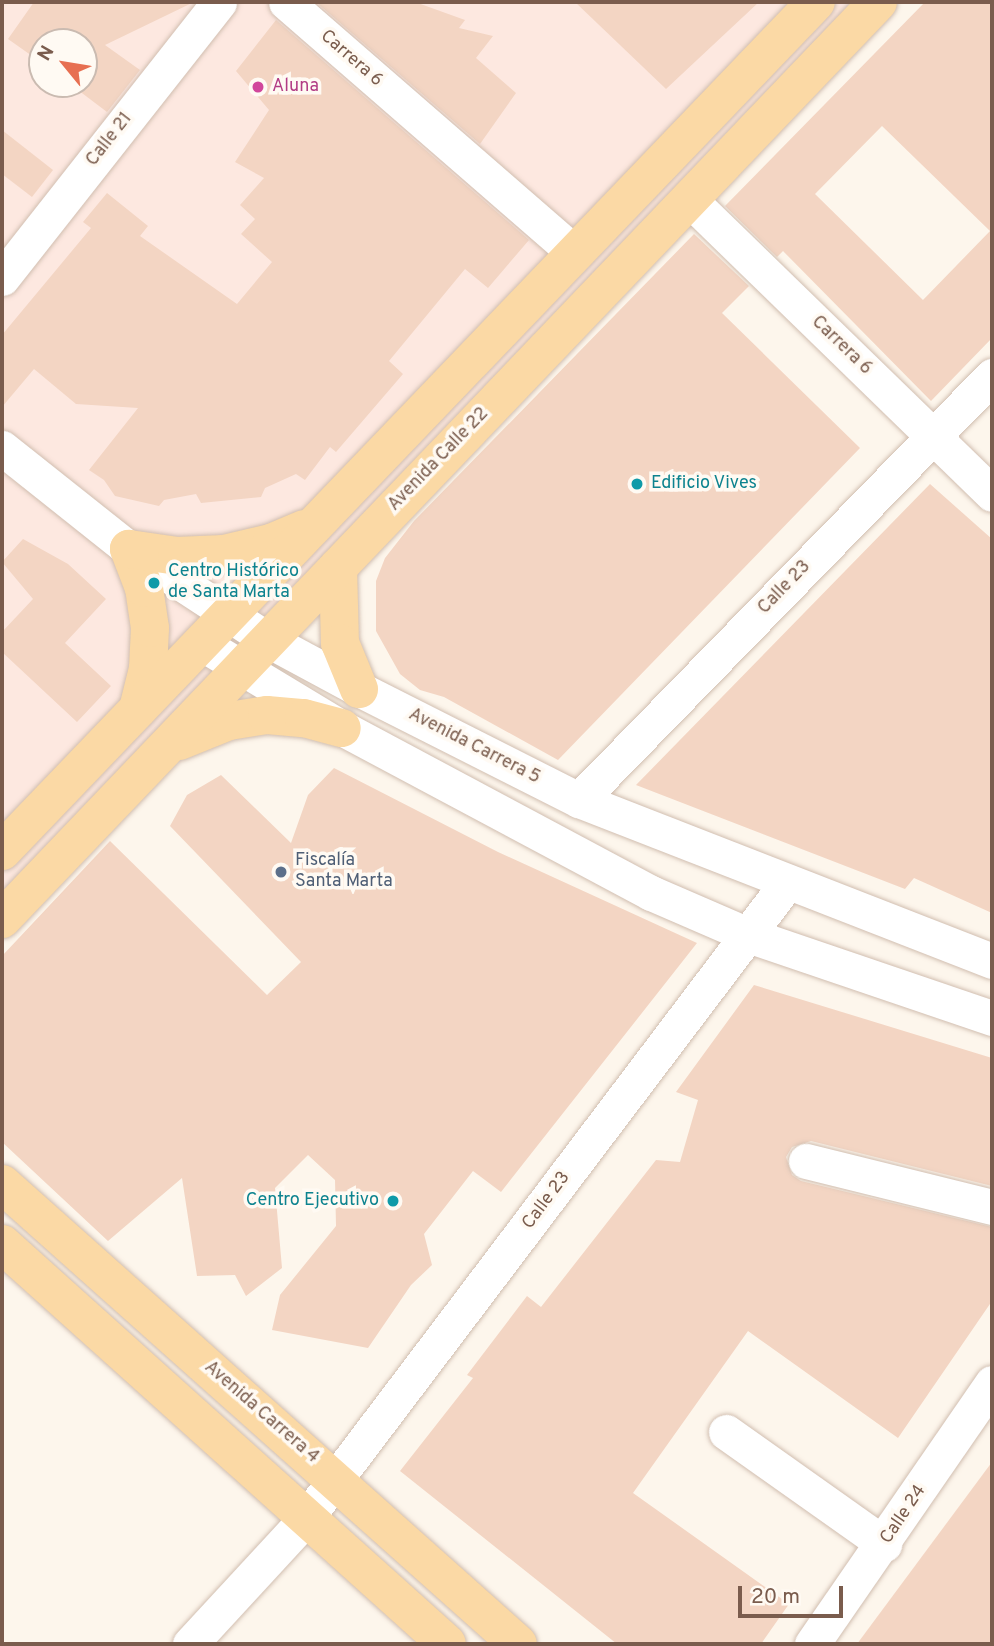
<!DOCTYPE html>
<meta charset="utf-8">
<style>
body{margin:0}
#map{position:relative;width:994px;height:1646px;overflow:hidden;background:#fdf6ec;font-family:Overpass,sans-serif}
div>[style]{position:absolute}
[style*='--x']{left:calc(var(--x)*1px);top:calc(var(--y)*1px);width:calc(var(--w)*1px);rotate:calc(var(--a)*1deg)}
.commercial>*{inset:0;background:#fde8e0}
.building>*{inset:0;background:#f3d5c3}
.roads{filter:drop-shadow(0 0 2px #d1beb0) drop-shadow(0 0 2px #d1beb0)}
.minor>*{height:35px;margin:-17.5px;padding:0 17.5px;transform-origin:17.5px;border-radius:17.5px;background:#fff}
.major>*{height:38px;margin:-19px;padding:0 19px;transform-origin:19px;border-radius:19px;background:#fbd9a5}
.dots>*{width:19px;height:19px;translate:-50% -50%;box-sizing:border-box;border:4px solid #fffaf3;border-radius:50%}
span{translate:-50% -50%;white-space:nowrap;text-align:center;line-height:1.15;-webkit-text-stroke:7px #fffaf3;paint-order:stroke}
.street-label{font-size:18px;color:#7a5c4d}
.hotel-label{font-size:18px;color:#b23c85}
.left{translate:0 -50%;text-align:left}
.culture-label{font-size:18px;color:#0d838f}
.right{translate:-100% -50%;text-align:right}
.service-label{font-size:18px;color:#4e5e75}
.frame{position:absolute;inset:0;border:4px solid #7a5c4d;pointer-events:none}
.north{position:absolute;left:28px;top:28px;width:70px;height:70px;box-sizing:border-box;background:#fffaf3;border:2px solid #cabbb1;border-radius:50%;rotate:300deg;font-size:19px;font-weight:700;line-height:28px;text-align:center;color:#7a5c4d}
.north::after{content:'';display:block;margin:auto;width:24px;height:32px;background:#e76f51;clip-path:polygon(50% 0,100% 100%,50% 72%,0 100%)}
.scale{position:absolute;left:738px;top:1586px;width:105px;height:32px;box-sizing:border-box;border:4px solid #7a5c4d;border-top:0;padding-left:9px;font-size:21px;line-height:24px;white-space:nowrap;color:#7a5c4d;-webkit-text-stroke:5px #fffaf3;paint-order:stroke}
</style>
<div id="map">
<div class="commercial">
<i style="clip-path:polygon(evenodd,2px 2px,863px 2px,2px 906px,2px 2px,42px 42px,84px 42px,84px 84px,42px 84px,42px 42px)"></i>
</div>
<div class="building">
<i style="clip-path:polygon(34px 2px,194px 2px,105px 45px,140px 70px,107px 112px,70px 84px,84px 84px,84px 42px,42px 42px,42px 63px,8px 39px)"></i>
<i style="clip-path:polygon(316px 2px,415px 2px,465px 20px,459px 28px,493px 36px,476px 58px,516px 93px,480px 144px)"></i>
<i style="clip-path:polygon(575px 2px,759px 2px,666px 89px)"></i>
<i style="clip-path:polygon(evenodd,925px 2px,992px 2px,992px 338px,931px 401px,783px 251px,777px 257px,725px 206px,925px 2px,882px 126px,990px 231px,923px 300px,815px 194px,882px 126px)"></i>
<i style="clip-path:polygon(276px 20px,529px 240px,488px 288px,465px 269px,389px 361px,403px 374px,336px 452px,330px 447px,305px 480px,296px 474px,265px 488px,261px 497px,201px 503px,196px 494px,164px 500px,159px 506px,115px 496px,104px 480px,89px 470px,138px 408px,76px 404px,34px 369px,2px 407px,2px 335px,91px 228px,83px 222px,107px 193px,148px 226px,140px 236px,237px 304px,272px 262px,241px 234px,255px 219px,240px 205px,264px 178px,235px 162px,269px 110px,236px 71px)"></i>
<i style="clip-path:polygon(2px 130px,53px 170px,32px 197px,2px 174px)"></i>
<i style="clip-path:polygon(694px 234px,749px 286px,722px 313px,860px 448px,558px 760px,444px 697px,420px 690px,400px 674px,376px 631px,376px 581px,385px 558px,414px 521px)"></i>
<i style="clip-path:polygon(930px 484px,992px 539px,992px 913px,914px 878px,905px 889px,636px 785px)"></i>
<i style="clip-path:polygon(23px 539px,68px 564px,106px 599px,65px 643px,111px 686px,77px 722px,2px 652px,2px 632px,33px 599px,2px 562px)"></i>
<i style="clip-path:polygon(334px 768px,498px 852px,697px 943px,501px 1192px,473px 1171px,424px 1234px,432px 1265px,411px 1285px,368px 1348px,272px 1330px,280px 1295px,336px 1226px,335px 1180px,308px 1155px,275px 1188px,282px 1268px,246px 1296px,235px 1275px,197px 1276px,182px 1178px,108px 1241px,2px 1142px,2px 956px,110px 841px,267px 995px,301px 962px,170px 826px,187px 795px,221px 775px,291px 843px,308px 795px)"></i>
<i style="clip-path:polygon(754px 985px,992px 1058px,992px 1186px,811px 1141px,792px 1147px,786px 1157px,792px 1175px,801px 1181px,992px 1227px,992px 1301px,898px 1438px,748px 1331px,633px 1493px,789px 1604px,761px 1644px,617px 1644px,400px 1471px,473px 1378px,467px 1375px,527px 1296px,541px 1307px,656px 1160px,680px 1162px,698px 1100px,676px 1092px)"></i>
<i style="clip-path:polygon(992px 1462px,992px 1644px,857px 1644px)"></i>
</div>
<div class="roads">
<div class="minor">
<i style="--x:286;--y:2;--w:383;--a:41"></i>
<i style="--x:689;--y:199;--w:423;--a:44.2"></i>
<i style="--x:2;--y:278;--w:351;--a:-51.8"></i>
<i style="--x:2;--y:448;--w:162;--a:38.5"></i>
<i style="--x:129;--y:549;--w:166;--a:33.2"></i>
<i style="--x:268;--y:640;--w:103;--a:28.3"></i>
<i style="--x:359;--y:689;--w:246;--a:26.8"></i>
<i style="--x:579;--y:800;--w:443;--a:21.3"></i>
<i style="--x:201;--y:643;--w:165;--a:31.1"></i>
<i style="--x:342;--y:728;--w:350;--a:28.1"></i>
<i style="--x:651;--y:893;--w:106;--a:23.4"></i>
<i style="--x:748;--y:935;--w:258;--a:18.8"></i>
<i style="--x:579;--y:800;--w:592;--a:-45.75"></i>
<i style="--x:806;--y:1161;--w:192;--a:13.9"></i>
<i style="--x:726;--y:1432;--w:194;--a:35.3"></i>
<i style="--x:190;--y:1644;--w:173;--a:-47.3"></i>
<i style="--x:307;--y:1517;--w:794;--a:-52.88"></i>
<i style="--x:812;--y:1644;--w:317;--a:-55.4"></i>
</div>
<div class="major">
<i style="--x:338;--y:567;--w:76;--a:88.5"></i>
<i style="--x:340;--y:643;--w:50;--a:67.6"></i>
<i style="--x:138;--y:709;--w:41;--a:-76"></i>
<i style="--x:148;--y:669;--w:41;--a:-87.2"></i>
<i style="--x:150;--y:628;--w:40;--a:-98.5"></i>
<i style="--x:144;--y:588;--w:42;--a:-111"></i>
<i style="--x:129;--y:549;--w:49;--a:8.3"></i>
<i style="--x:177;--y:556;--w:47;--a:-2.4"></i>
<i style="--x:224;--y:554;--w:48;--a:-13.2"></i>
<i style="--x:271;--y:543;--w:36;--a:-23"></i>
<i style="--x:179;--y:741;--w:54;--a:-21.8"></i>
<i style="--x:229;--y:721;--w:38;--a:-9"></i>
<i style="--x:267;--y:715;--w:37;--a:5"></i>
<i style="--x:304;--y:718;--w:39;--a:15"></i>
<i style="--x:2;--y:851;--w:1176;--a:-46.21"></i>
<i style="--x:2;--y:919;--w:1268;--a:-46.31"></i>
<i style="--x:2;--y:1184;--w:691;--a:41.72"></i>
<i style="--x:2;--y:1244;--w:598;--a:41.95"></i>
</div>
</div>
<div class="dots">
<i style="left:258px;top:87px;background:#d1479c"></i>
<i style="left:637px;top:484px;background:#0f9aa8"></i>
<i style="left:154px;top:583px;background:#0f9aa8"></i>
<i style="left:281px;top:872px;background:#5c6f8a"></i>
<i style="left:393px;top:1201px;background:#0f9aa8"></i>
</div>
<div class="street-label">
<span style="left:351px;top:59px;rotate:41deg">Carrera 6</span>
<span style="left:110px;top:140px;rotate:-52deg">Calle 21</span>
<span style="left:841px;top:346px;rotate:44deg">Carrera 6</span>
<span style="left:439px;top:460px;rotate:-46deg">Avenida Calle 22</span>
<span style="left:785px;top:588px;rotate:-46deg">Calle 23</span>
<span style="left:474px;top:747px;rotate:27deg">Avenida Carrera 5</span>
<span style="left:547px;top:1201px;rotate:-53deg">Calle 23</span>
<span style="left:261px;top:1413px;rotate:41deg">Avenida Carrera 4</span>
<span style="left:904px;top:1515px;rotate:-56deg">Calle 24</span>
</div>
<div class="hotel-label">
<span class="left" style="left:272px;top:87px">Aluna</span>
</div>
<div class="culture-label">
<span class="left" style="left:651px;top:484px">Edificio Vives</span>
<span class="left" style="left:168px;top:583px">Centro Histórico<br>de Santa Marta</span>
<span class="right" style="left:379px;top:1201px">Centro Ejecutivo</span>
</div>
<div class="service-label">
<span class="left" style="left:295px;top:872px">Fiscalía<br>Santa Marta</span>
</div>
<div class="frame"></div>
<div class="north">N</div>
<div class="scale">20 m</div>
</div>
